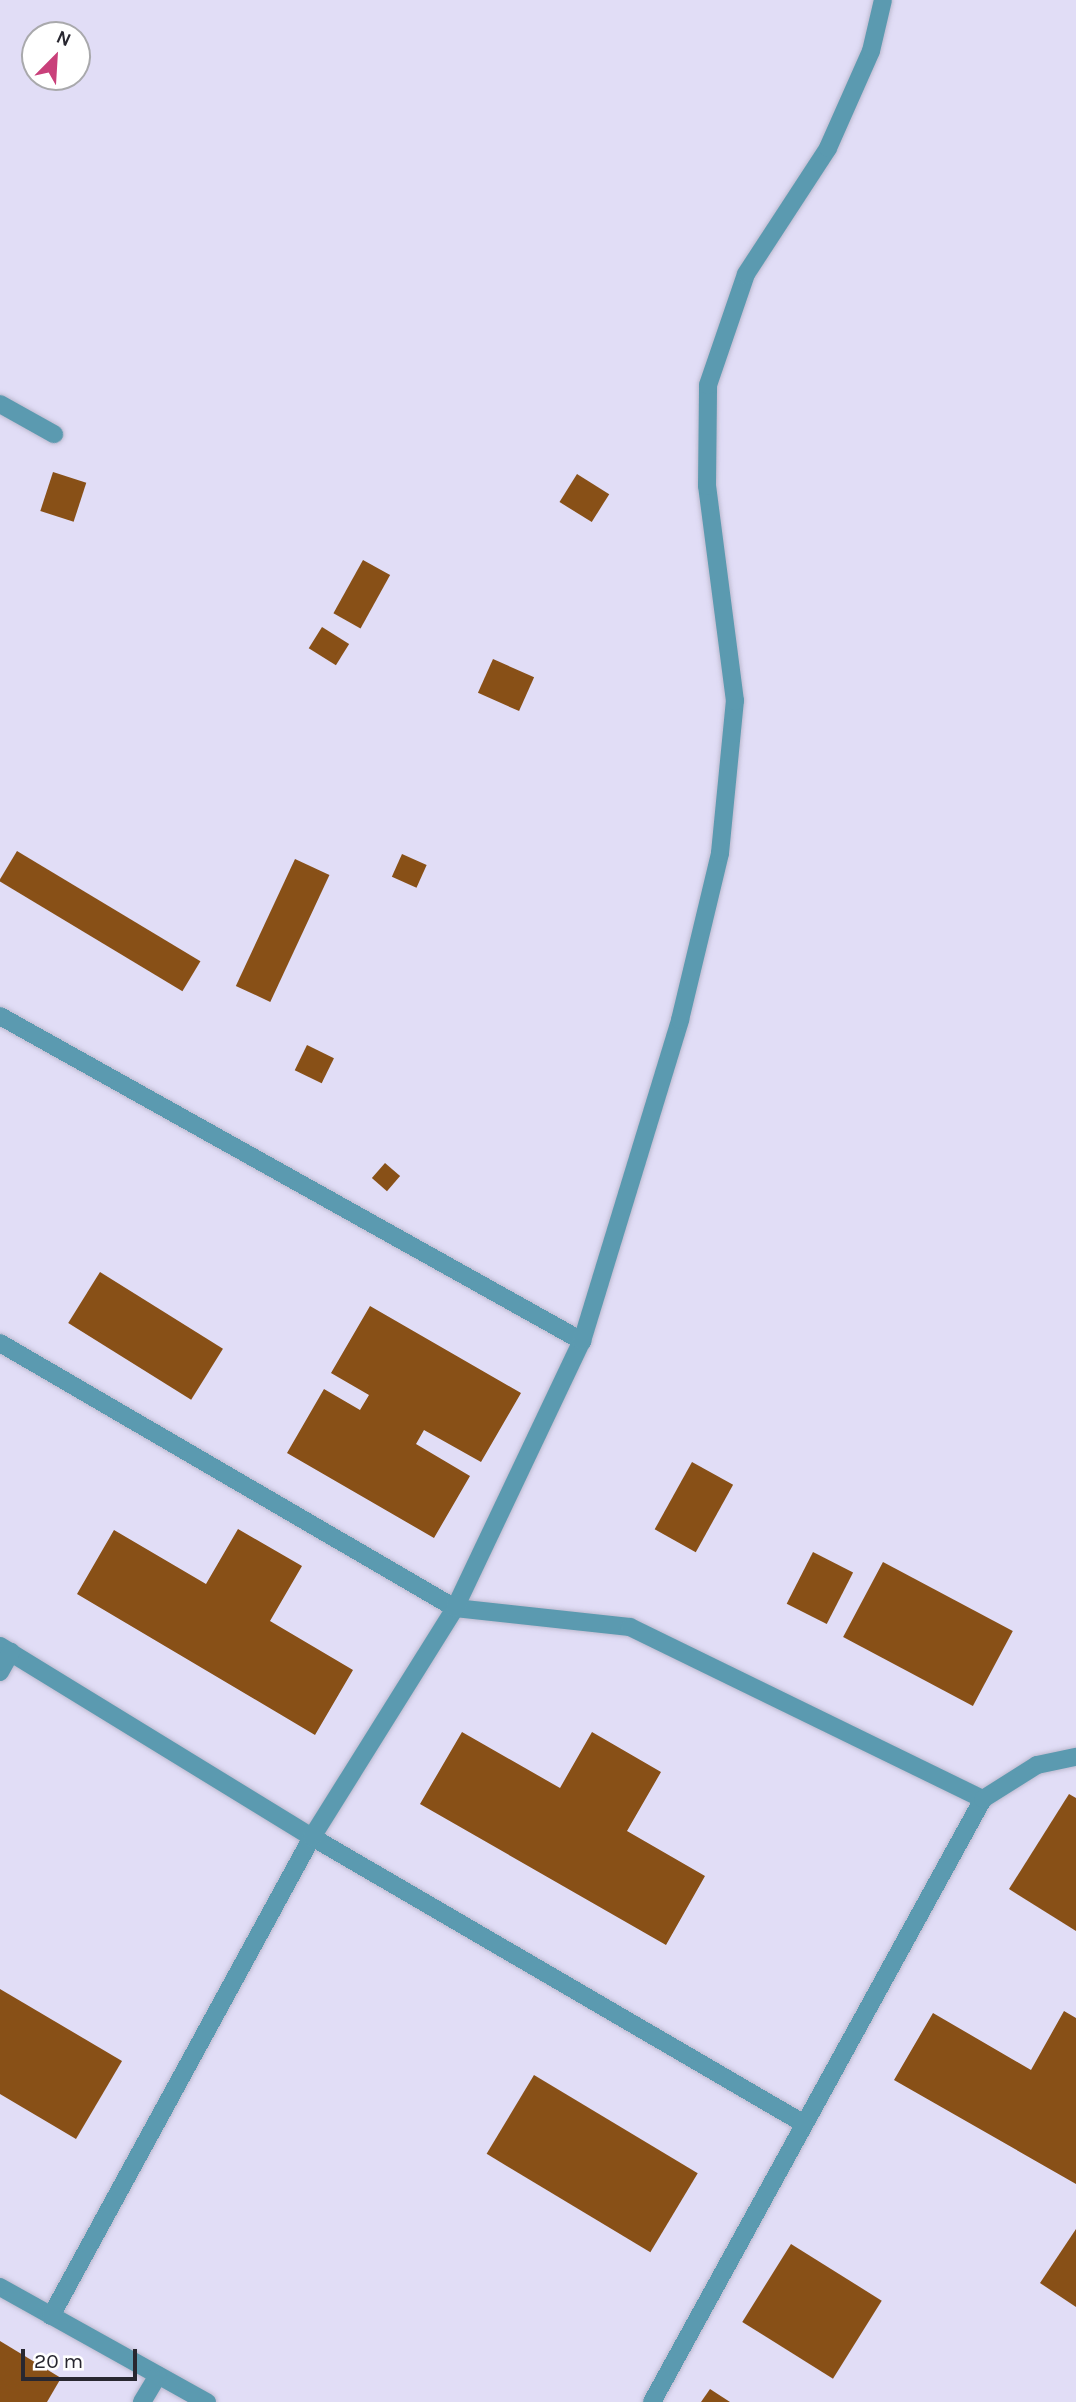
<!DOCTYPE html>
<style>
body{margin:0}
#map{position:relative;width:1076px;height:2402px;overflow:hidden;background:#e1ddf6;font-family:Karla,sans-serif}
div>[style]{position:absolute}
[style*='--x']{left:calc(var(--x)*1px);top:calc(var(--y)*1px);width:calc(var(--w)*1px);rotate:calc(var(--a)*1deg)}
.building>*{inset:0;background:#885017;transform-origin:0 0}
.roads{filter:drop-shadow(0 0 2px #bcb9ce) drop-shadow(0 0 2px #bcb9ce)}
.minor>*{height:18px;margin:-9px;padding:0 9px;transform-origin:9px;border-radius:9px;background:#5b9ab0}
span{translate:-50% -50%;white-space:nowrap;text-align:center;line-height:1.15;-webkit-text-stroke:7px #fff;paint-order:stroke}
.north{position:absolute;left:21px;top:21px;width:70px;height:70px;box-sizing:border-box;background:#fff;border:2px solid #a9a9ac;border-radius:50%;rotate:24deg;font-size:19px;font-weight:700;line-height:28px;text-align:center;color:#282730}
.north::after{content:'';display:block;margin:auto;width:24px;height:32px;background:#c9407a;clip-path:polygon(50% 0,100% 100%,50% 72%,0 100%)}
.scale{position:absolute;left:21px;top:2349px;width:116px;height:32px;box-sizing:border-box;border:4px solid #282730;border-top:0;padding-left:9px;font-size:21px;line-height:24px;white-space:nowrap;color:#282730;-webkit-text-stroke:5px #fff;paint-order:stroke}
</style>
<div id="map">
<div class="building">
<i style="left:53px;top:472px;width:35px;height:41px;rotate:18deg"></i>
<i style="left:577px;top:474px;width:38px;height:33px;rotate:32deg"></i>
<i style="left:363px;top:560px;width:31px;height:61px;rotate:29deg"></i>
<i style="left:322px;top:627px;width:32px;height:25px;rotate:32deg"></i>
<i style="left:493px;top:659px;width:45px;height:37px;rotate:24deg"></i>
<i style="left:17px;top:851px;width:214px;height:35px;rotate:31deg"></i>
<i style="left:402px;top:854px;width:27px;height:25px;rotate:24deg"></i>
<i style="left:295px;top:859px;width:38px;height:140px;rotate:25deg"></i>
<i style="left:307px;top:1045px;width:30px;height:28px;rotate:26deg"></i>
<i style="left:385px;top:1163px;width:20px;height:20px;rotate:41deg"></i>
<i style="left:100px;top:1272px;width:145px;height:60px;rotate:32deg"></i>
<i style="clip-path:polygon(370px 1306px,521px 1393px,481px 1462px,424px 1430px,416px 1444px,470px 1476px,434px 1538px,287px 1453px,324px 1389px,360px 1410px,369px 1395px,331px 1373px)"></i>
<i style="left:692px;top:1462px;width:47px;height:77px;rotate:29deg"></i>
<i style="clip-path:polygon(238px 1529px,302px 1566px,270px 1621px,353px 1670px,315px 1735px,77px 1594px,114px 1530px,206px 1584px)"></i>
<i style="left:813px;top:1552px;width:45px;height:58px;rotate:27deg"></i>
<i style="left:883px;top:1562px;width:147px;height:85px;rotate:28deg"></i>
<i style="clip-path:polygon(462px 1732px,560px 1788px,592px 1732px,661px 1772px,627px 1831px,705px 1876px,666px 1945px,420px 1804px)"></i>
<i style="clip-path:polygon(1069px 1794px,1076px 1798px,1076px 1931px,1009px 1889px)"></i>
<i style="clip-path:polygon(0 1989px,122px 2061px,76px 2139px,0 2094px)"></i>
<i style="clip-path:polygon(1064px 2011px,1076px 2018px,1076px 2184px,894px 2080px,933px 2013px,1031px 2070px)"></i>
<i style="left:534px;top:2075px;width:191px;height:92px;rotate:31deg"></i>
<i style="clip-path:polygon(1076px 2229px,1076px 2307px,1040px 2283px)"></i>
<i style="left:791px;top:2244px;width:107px;height:92px;rotate:32deg"></i>
<i style="clip-path:polygon(0 2341px,61px 2378px,47px 2402px,0 2402px)"></i>
<i style="clip-path:polygon(710px 2389px,730px 2402px,701px 2402px)"></i>
</div>
<div class="roads">
<div class="minor">
<i style="--x:0;--y:404;--w:62;--a:29.1"></i>
<i style="--x:0;--y:1016;--w:667;--a:29.18"></i>
<i style="--x:0;--y:1343;--w:527;--a:30.22"></i>
<i style="--x:455;--y:1608;--w:176;--a:6.2"></i>
<i style="--x:630;--y:1627;--w:393;--a:26"></i>
<i style="--x:0;--y:1646;--w:366;--a:31.5"></i>
<i style="--x:312;--y:1837;--w:566;--a:30.23"></i>
<i style="--x:0;--y:1672;--w:23;--a:-61"></i>
<i style="--x:0;--y:2287;--w:237;--a:29.1"></i>
<i style="--x:51;--y:2316;--w:545;--a:-61.41"></i>
<i style="--x:312;--y:1837;--w:270;--a:-58"></i>
<i style="--x:455;--y:1608;--w:296;--a:-64.6"></i>
<i style="--x:582;--y:1341;--w:336;--a:-73"></i>
<i style="--x:680;--y:1020;--w:172;--a:-76.5"></i>
<i style="--x:720;--y:853;--w:153;--a:-84.4"></i>
<i style="--x:735;--y:701;--w:217;--a:-97.4"></i>
<i style="--x:707;--y:486;--w:101;--a:-89.4"></i>
<i style="--x:708;--y:385;--w:117;--a:-71.1"></i>
<i style="--x:746;--y:274;--w:150;--a:-56.9"></i>
<i style="--x:828;--y:148;--w:106;--a:-66.1"></i>
<i style="--x:871;--y:51;--w:52;--a:-76.8"></i>
<i style="--x:142;--y:2402;--w:31;--a:-59"></i>
<i style="--x:652;--y:2402;--w:688;--a:-61.24"></i>
<i style="--x:983;--y:1799;--w:64;--a:-32.2"></i>
<i style="--x:1037;--y:1765;--w:40;--a:-12"></i>
</div>
</div>
<div class="north">N</div>
<div class="scale">20 m</div>
</div>
